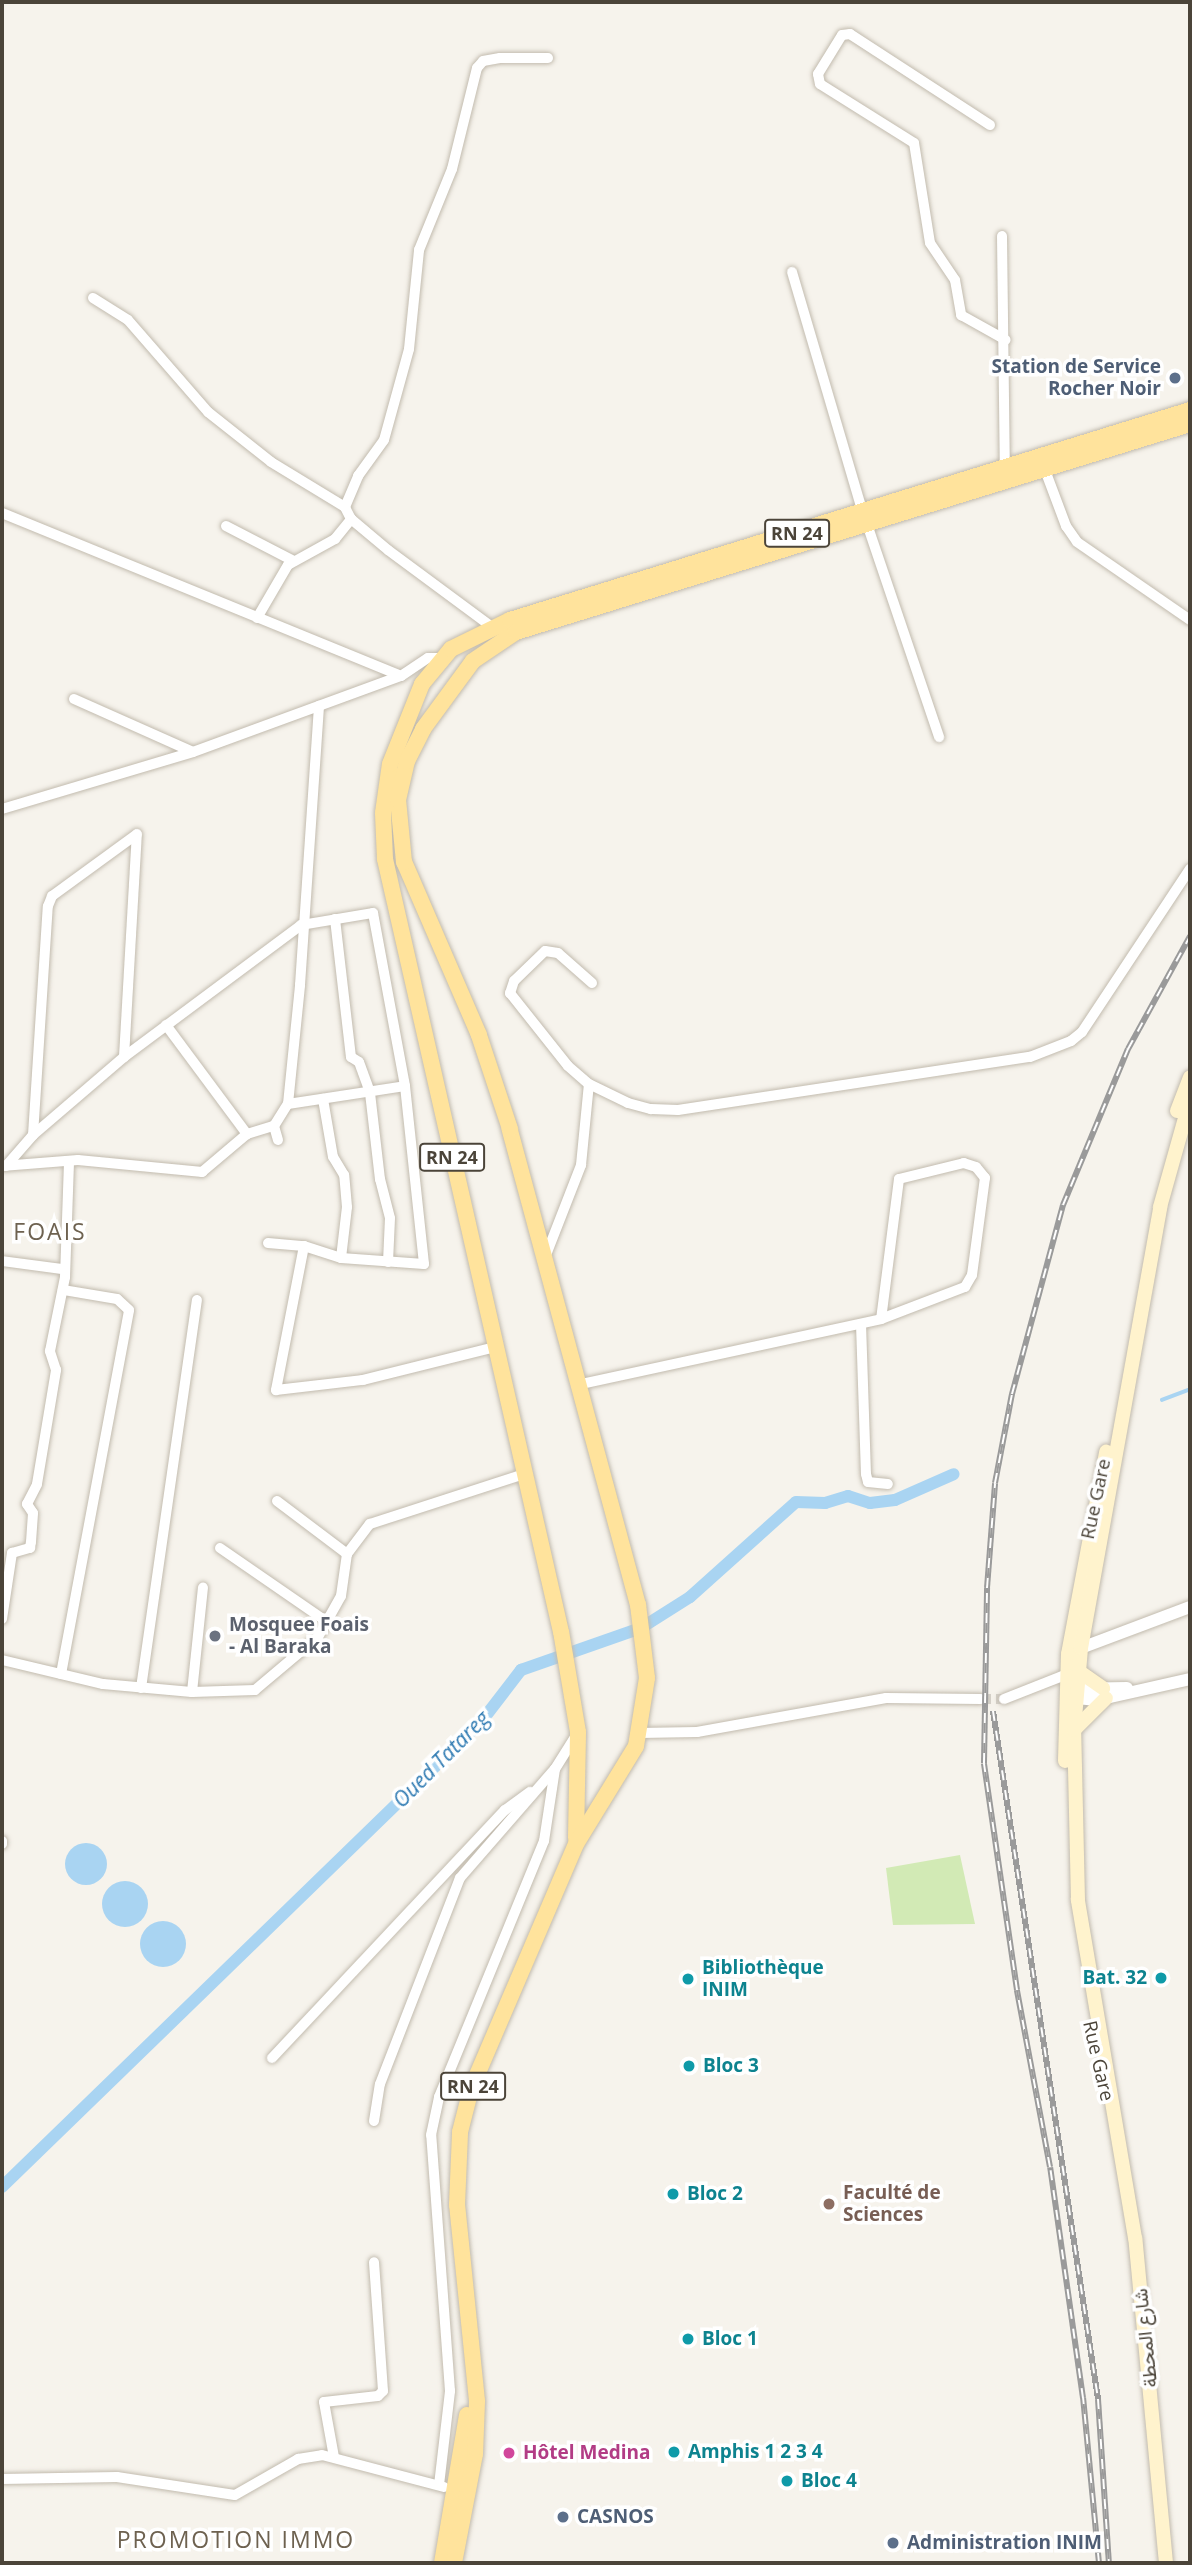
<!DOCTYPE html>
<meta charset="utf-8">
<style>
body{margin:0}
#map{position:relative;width:1192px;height:2565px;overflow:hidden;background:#f6f3ec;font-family:"Open Sans",Vazirmatn,sans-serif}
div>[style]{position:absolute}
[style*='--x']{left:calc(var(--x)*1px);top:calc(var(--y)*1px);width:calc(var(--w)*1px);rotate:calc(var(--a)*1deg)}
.green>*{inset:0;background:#d2eab5}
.water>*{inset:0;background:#a9d4f2}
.round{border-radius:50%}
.stream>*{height:3.5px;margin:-1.75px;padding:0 1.75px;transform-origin:1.75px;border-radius:1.75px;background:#a9d4f2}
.canal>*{height:12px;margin:-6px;padding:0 6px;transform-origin:6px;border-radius:6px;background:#a9d4f2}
.minor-tunnel>*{height:10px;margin-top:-5px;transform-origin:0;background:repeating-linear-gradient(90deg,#d4d0c8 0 10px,transparent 0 15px)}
.roads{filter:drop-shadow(0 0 2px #c2bbae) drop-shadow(0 0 2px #c2bbae)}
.minor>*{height:10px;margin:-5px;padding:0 5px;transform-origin:5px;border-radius:5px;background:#fff}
.tertiary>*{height:12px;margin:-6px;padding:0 6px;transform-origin:6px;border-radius:6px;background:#fff}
.secondary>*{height:14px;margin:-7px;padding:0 7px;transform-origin:7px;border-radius:7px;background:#fff3cd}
.primary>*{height:16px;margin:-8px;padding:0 8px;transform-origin:8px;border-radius:8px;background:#ffe39c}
.rail>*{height:6px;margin-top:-3px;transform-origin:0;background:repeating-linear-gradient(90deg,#fff 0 10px,#9a9a9a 0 20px);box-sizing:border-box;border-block:2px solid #9a9a9a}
.dots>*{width:19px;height:19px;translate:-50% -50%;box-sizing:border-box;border:4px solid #fff;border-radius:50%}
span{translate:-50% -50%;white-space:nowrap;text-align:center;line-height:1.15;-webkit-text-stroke:7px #fff;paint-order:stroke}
.shield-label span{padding:2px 5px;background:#fff;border:2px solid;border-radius:5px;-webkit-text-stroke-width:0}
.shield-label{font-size:18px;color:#4b4439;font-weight:700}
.service-label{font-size:19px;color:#4e5e75;font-weight:700}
.right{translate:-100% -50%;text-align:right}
.left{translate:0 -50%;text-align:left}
.street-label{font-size:19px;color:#4b4439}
.worship-label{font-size:19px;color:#5b616d;font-weight:700}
.culture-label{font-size:19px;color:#0d838f;font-weight:700}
.education-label{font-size:19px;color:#785e54;font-weight:700}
.hotel-label{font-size:19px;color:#b23c85;font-weight:700}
.water-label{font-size:21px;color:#2e7ab2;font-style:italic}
.quarter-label{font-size:23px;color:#6e6250;letter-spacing:2px}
.frame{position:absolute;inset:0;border:4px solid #4b4439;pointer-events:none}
</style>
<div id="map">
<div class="green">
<i style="clip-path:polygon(960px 1855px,975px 1924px,893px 1925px,886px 1868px)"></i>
</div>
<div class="water">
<i class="round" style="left:65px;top:1843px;width:42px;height:42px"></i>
<i class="round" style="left:102px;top:1881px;width:46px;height:46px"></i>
<i class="round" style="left:140px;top:1921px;width:46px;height:46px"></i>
</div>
<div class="stream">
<i style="--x:1162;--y:1400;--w:30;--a:-21"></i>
</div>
<div class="canal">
<i style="--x:2;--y:2187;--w:668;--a:-44.15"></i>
<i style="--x:481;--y:1722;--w:66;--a:-52.4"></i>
<i style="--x:521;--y:1670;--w:127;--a:-19.3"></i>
<i style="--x:641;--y:1628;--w:58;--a:-32.3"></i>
<i style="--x:690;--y:1597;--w:142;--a:-41.9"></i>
<i style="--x:796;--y:1502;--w:29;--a:2"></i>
<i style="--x:825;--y:1503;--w:24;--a:-17"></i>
<i style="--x:848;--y:1496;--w:23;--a:18"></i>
<i style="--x:870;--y:1503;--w:25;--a:-7"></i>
<i style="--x:895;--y:1500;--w:64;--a:-23.8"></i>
</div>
<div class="minor-tunnel">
<i style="--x:981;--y:1699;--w:23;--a:0"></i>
</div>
<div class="roads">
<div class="minor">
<i style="--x:990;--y:125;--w:167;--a:-147"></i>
<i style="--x:850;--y:34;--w:8;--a:173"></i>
<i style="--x:842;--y:35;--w:46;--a:121.6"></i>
<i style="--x:818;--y:74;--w:10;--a:79"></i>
<i style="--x:820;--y:84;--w:111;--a:32.1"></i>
<i style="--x:914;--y:143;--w:101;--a:80.9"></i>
<i style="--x:930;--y:243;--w:45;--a:56"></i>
<i style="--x:955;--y:280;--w:36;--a:80"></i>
<i style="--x:961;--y:315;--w:51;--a:29.1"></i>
<i style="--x:1002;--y:236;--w:230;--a:89.3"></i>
<i style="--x:792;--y:272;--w:251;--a:73.6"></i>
<i style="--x:93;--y:298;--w:41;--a:32.2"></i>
<i style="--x:128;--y:320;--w:122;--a:49"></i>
<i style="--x:208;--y:412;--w:80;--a:38.4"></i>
<i style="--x:271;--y:462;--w:87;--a:31.3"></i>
<i style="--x:1045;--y:470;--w:60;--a:69.4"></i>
<i style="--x:1066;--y:526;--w:19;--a:55"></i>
<i style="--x:1077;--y:542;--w:137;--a:34.6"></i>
<i style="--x:2;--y:513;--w:431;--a:22.2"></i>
<i style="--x:867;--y:524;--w:225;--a:71.3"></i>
<i style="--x:226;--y:526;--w:74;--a:27.3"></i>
<i style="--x:257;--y:618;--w:61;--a:-59.7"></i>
<i style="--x:288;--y:565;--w:54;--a:-29"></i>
<i style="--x:335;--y:539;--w:26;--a:-51"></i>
<i style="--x:492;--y:627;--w:129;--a:-143.5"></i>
<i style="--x:388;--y:550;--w:48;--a:-140"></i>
<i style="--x:351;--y:519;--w:13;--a:-117"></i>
<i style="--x:345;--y:507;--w:34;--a:-67"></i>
<i style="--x:358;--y:476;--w:44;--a:-54.2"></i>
<i style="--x:384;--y:440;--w:94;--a:-74.6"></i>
<i style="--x:409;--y:349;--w:100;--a:-84.2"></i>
<i style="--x:419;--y:250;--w:87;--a:-67.8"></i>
<i style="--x:452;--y:169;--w:104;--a:-76.1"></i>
<i style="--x:477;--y:68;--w:9;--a:-49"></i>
<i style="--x:483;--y:61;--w:17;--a:-10"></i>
<i style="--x:500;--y:58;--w:48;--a:0"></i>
<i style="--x:74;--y:699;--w:130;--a:24"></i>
<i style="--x:2;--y:809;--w:199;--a:-16.6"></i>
<i style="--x:193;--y:752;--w:221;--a:-20.1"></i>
<i style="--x:401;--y:676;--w:32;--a:-34"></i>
<i style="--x:428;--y:658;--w:13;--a:0"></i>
<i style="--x:335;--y:919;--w:139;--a:83.4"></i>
<i style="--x:351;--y:1057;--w:9;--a:32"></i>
<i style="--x:359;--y:1062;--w:33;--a:70"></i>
<i style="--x:370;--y:1093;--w:87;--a:83.4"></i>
<i style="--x:380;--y:1179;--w:40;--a:75.6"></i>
<i style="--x:390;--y:1218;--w:44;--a:92.6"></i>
<i style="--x:592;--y:983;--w:45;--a:-138.6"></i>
<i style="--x:558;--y:953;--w:13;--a:-171"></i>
<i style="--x:545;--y:951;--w:43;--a:135.9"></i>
<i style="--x:514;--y:981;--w:13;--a:108"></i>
<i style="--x:510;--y:993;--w:93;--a:51.5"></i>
<i style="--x:568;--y:1066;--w:28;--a:41"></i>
<i style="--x:589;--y:1084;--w:43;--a:26"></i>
<i style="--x:628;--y:1103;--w:24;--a:15"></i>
<i style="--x:651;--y:1109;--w:27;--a:2"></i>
<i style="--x:678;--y:1110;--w:356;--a:-8.6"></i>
<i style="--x:1030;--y:1057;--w:44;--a:-21.3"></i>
<i style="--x:1071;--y:1041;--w:14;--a:-39"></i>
<i style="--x:1082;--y:1032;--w:196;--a:-56.5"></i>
<i style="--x:166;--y:1025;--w:136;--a:53.4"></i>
<i style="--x:124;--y:1057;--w:223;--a:-86.7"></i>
<i style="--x:288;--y:1104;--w:118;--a:-8.7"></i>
<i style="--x:33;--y:1135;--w:229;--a:-86.3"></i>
<i style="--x:48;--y:906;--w:11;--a:-68"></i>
<i style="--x:52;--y:896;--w:105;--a:-36.1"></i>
<i style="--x:278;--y:1140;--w:15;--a:-106"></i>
<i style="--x:274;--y:1126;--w:26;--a:-58"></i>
<i style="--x:288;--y:1104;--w:120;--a:-84.2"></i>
<i style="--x:300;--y:985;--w:280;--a:-86.1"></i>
<i style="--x:2;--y:1166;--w:76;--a:-4.5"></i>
<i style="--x:78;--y:1160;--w:125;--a:5.5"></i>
<i style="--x:202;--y:1172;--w:59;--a:-40.2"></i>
<i style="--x:247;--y:1134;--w:28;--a:-17"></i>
<i style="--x:6;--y:1166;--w:41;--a:-48.9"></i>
<i style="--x:33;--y:1135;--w:120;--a:-40.6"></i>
<i style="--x:124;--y:1057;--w:221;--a:-36.7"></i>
<i style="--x:301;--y:925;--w:73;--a:-9.5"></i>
<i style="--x:373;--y:913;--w:176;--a:79.5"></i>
<i style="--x:405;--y:1086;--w:179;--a:83.9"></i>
<i style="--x:424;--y:1264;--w:83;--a:-175.9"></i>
<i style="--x:268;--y:1243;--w:36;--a:5"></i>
<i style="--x:304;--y:1246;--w:39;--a:18"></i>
<i style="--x:341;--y:1258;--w:51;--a:-83.3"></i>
<i style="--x:347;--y:1207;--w:32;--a:-95"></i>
<i style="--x:344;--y:1175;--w:21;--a:-121"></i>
<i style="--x:333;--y:1157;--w:59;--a:-99.8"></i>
<i style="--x:304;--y:1246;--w:147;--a:101"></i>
<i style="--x:276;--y:1390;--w:88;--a:-6.6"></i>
<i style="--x:363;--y:1380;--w:136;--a:-14"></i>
<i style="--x:546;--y:1255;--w:97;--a:-68.7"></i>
<i style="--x:581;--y:1165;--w:81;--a:-84.4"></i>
<i style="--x:2;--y:1261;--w:61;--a:7.6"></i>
<i style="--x:861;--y:1324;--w:150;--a:88.1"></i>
<i style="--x:866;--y:1474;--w:8;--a:76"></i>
<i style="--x:868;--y:1482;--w:20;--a:6"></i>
<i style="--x:581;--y:1384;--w:307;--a:-12.2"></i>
<i style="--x:881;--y:1319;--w:90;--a:-20.9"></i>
<i style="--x:965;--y:1287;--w:14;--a:-60"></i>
<i style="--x:972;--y:1275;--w:98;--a:-82.4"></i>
<i style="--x:985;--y:1178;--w:14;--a:-129"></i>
<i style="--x:976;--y:1167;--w:13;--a:-162"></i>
<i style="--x:964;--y:1163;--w:67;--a:166.2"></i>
<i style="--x:899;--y:1179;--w:141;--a:97.3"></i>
<i style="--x:277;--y:1501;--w:88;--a:37.1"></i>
<i style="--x:220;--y:1548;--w:129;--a:34.6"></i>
<i style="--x:2;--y:1619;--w:67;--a:-81.4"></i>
<i style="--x:12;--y:1553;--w:19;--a:-16"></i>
<i style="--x:30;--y:1548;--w:6;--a:-81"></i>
<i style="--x:31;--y:1542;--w:29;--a:-86"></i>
<i style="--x:33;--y:1513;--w:11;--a:-124"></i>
<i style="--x:27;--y:1504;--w:22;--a:-63"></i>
<i style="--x:37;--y:1484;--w:116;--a:-80.5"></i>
<i style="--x:56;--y:1370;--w:20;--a:-108"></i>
<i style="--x:50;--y:1351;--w:76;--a:-78.5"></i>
<i style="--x:65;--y:1277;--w:116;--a:-88"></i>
<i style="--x:2;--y:1660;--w:104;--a:13.4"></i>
<i style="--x:103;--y:1684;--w:89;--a:5.1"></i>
<i style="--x:192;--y:1692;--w:63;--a:-1.8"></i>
<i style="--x:255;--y:1690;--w:82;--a:-40.1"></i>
<i style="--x:318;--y:1637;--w:47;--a:-60.7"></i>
<i style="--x:341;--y:1596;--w:42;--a:-81.9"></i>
<i style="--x:347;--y:1554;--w:38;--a:-53"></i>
<i style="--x:370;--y:1524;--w:162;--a:-18"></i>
<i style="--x:61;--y:1674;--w:370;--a:-79.4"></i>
<i style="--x:129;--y:1310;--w:16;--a:-137"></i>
<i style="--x:117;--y:1299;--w:55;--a:-170.5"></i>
<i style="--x:141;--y:1688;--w:392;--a:-81.8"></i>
<i style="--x:192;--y:1692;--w:105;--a:-84"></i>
<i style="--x:1004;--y:1699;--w:66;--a:-21.5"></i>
<i style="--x:640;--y:1733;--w:57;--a:-1"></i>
<i style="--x:697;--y:1732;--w:192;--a:-10.2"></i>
<i style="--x:886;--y:1698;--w:95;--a:0.6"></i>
<i style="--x:2;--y:1841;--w:3;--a:90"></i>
<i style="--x:272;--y:2058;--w:340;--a:-46.8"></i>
<i style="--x:505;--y:1810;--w:31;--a:-36"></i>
<i style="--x:374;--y:2121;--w:37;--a:-81"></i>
<i style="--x:380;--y:2084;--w:221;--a:-68.8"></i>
<i style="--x:460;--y:1878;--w:143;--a:-49"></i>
<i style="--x:334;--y:2457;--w:56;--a:-100.3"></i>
<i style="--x:324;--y:2402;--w:54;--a:-6.3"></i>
<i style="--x:378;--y:2396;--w:7;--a:-45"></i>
<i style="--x:383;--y:2391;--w:129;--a:-94"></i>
<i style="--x:2;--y:2479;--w:115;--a:-1"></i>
<i style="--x:117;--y:2477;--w:119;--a:8.7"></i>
<i style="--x:235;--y:2495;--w:73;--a:-29.7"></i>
<i style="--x:298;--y:2459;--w:24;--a:-9"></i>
<i style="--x:322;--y:2455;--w:126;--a:14.7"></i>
<i style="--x:439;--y:2485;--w:95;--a:-83.3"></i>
<i style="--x:450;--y:2391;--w:257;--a:-94.2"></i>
<i style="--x:431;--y:2135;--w:39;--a:-78"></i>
<i style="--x:439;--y:2097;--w:277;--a:-67.7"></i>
<i style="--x:544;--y:1841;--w:73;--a:-81.3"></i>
<i style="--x:555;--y:1769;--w:40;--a:-58"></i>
</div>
<div class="tertiary">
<i style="--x:1081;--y:1648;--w:116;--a:-20.6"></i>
<i style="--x:1069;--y:1689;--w:58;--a:-1"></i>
<i style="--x:1067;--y:1697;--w:30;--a:6"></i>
<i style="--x:1097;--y:1700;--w:95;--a:-12.7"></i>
</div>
<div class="secondary">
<i style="--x:1177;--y:1111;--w:36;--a:-69"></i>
<i style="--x:1077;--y:1670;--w:32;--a:35"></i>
<i style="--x:1074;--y:1730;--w:45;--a:-45"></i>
<i style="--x:1065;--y:1761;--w:107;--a:-88.4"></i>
<i style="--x:1068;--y:1654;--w:206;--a:-79.3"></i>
<i style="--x:1166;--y:2563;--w:326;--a:-95.4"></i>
<i style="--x:1135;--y:2238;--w:343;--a:-99.6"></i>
<i style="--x:1078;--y:1900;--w:170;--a:-91.3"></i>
<i style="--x:1074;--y:1730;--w:82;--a:-85.1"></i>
<i style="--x:1081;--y:1648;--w:448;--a:-79.8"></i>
<i style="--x:1160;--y:1207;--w:111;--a:-74.3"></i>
</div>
<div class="primary">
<i style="--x:576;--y:1838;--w:106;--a:-88.9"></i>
<i style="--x:578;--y:1732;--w:101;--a:-99.6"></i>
<i style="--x:561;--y:1632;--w:793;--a:-102.83"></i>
<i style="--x:385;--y:859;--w:46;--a:-92.5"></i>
<i style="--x:383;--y:813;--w:49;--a:-81.9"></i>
<i style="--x:390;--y:764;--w:86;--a:-68.2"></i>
<i style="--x:422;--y:684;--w:45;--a:-50.4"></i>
<i style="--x:451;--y:649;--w:66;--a:-26.2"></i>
<i style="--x:510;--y:620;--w:712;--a:-17.16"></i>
<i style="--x:442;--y:2563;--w:150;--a:-80.4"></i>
<i style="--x:454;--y:2563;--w:111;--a:-79.1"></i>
<i style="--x:475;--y:2454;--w:53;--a:-87.8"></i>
<i style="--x:477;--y:2401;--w:197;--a:-95.8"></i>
<i style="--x:457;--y:2205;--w:73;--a:-87.6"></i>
<i style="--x:460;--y:2132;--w:44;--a:-75.7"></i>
<i style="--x:471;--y:2089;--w:267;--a:-66.8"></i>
<i style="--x:576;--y:1844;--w:115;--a:-58.5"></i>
<i style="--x:636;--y:1746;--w:69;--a:-80.8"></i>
<i style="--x:647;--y:1678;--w:74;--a:-97"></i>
<i style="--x:638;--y:1605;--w:493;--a:-105.1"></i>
<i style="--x:510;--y:1129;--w:99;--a:-108.3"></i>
<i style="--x:479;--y:1035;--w:189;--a:-113.4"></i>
<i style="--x:404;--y:862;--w:62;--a:-95.5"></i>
<i style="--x:398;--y:800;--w:40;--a:-77"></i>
<i style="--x:407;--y:761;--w:36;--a:-63"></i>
<i style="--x:423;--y:729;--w:84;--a:-53.7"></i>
<i style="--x:473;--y:661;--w:52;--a:-34"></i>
<i style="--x:516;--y:632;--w:705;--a:-17.15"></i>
</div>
</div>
<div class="rail">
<i style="--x:993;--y:1711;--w:696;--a:81.32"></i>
<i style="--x:1098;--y:2399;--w:164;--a:86.2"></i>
<i style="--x:1099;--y:2563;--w:166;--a:-95.5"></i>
<i style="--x:1083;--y:2398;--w:233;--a:-98.1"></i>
<i style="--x:1050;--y:2167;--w:180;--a:-100.6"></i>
<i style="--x:1017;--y:1990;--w:229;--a:-98.3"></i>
<i style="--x:984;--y:1763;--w:175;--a:-89"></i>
<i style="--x:987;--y:1588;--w:105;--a:-85.6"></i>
<i style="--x:995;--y:1483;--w:91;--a:-79.2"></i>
<i style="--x:1012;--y:1394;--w:196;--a:-74.9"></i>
<i style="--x:1063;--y:1205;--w:169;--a:-67.4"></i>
<i style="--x:1128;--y:1049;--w:129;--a:-61.2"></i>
</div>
<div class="dots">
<i style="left:1175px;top:378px;background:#5c6f8a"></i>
<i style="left:215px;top:1636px;background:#6b7280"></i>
<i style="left:1161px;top:1978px;background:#0f9aa8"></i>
<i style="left:688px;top:1979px;background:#0f9aa8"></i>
<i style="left:689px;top:2066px;background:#0f9aa8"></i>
<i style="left:673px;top:2194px;background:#0f9aa8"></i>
<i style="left:829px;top:2204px;background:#8d6e63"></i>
<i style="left:688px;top:2339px;background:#0f9aa8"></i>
<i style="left:674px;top:2452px;background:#0f9aa8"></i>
<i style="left:509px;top:2453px;background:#d1479c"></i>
<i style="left:787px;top:2481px;background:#0f9aa8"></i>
<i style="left:563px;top:2517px;background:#5c6f8a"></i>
<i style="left:893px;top:2543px;background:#5c6f8a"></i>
</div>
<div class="shield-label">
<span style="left:797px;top:533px">RN 24</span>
<span style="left:452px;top:1157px">RN 24</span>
<span style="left:473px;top:2086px">RN 24</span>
</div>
<div class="service-label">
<span class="right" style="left:1161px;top:378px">Station de Service<br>Rocher Noir</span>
<span class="left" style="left:577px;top:2517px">CASNOS</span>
<span class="left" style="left:907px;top:2543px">Administration INIM</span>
</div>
<div class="street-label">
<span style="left:1096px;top:1499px;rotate:-78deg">Rue Gare</span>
<span style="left:1098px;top:2061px;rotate:77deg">Rue Gare</span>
<span style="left:1146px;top:2338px;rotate:-96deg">شارع المحطة</span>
</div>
<div class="worship-label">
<span class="left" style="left:229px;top:1636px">Mosquee Foais<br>- Al Baraka</span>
</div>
<div class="culture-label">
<span class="left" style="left:702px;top:1979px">Bibliothèque<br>INIM</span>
<span class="right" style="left:1147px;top:1978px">Bat. 32</span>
<span class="left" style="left:703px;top:2066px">Bloc 3</span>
<span class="left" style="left:687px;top:2194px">Bloc 2</span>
<span class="left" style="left:702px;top:2339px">Bloc 1</span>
<span class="left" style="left:688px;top:2452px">Amphis 1 2 3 4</span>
<span class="left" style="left:801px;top:2481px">Bloc 4</span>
</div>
<div class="education-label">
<span class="left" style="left:843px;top:2204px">Faculté de<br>Sciences</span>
</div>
<div class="hotel-label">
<span class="left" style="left:523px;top:2453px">Hôtel Medina</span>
</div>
<div class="water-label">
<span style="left:441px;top:1759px;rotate:-45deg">Oued Tatareg</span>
</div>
<div class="quarter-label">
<span style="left:50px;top:1231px">FOAIS</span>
<span style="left:236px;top:2539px">PROMOTION IMMO</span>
</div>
<div class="frame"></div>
</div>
